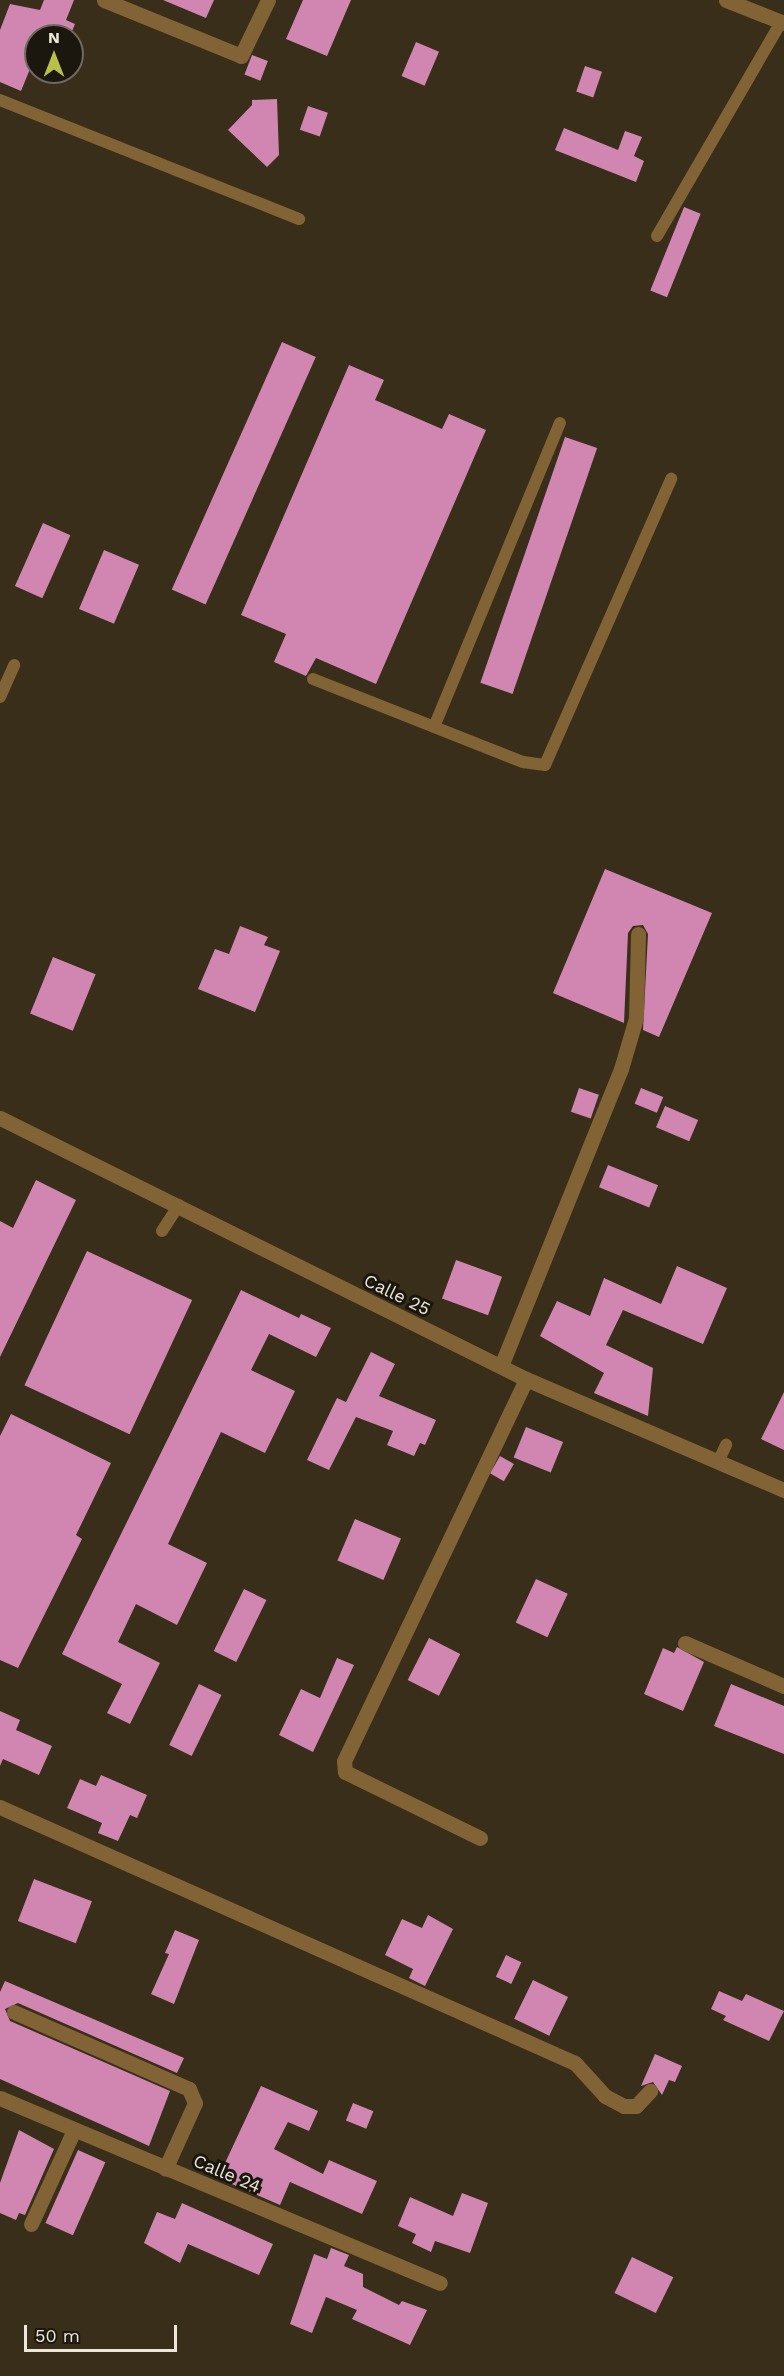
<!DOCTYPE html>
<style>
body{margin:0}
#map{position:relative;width:784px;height:2376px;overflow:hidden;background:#382e19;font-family:"Work Sans",sans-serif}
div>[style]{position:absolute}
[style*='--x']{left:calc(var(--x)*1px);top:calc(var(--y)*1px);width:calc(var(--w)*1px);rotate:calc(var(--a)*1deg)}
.building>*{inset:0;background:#d086b0;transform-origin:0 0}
.lane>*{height:12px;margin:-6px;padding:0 6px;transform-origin:6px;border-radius:6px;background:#826335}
.street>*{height:15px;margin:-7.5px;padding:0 7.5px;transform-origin:7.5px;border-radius:7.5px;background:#826335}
span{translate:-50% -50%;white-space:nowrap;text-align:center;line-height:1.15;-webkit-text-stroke:6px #1b170e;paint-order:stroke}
.street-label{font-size:18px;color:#ede6da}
.north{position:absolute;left:24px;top:24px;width:60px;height:60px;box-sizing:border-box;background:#1b170e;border:2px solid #6f6a60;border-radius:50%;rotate:0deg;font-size:16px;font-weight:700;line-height:24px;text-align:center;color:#ede6da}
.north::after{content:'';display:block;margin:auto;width:21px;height:27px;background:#b7c148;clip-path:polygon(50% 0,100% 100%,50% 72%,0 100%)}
.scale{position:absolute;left:24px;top:2325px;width:153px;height:27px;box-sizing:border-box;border:3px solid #ede6da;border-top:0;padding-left:8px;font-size:18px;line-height:21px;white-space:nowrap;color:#ede6da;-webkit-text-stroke:4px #1b170e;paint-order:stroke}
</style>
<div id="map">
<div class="building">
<i style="clip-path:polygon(44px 0,74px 0,66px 20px,75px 24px,70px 36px,36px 36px,36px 72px,30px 69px,21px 91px,0 82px,0 30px,10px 4px,40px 10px)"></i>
<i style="clip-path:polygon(163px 0,214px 0,206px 18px)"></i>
<i style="clip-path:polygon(303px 0,351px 0,327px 56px,286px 39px)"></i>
<i style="left:416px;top:42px;width:25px;height:37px;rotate:23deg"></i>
<i style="left:252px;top:55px;width:17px;height:21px;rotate:21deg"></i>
<i style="left:585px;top:66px;width:18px;height:27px;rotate:19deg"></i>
<i style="clip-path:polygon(277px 99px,279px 155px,267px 167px,228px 130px,252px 105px,252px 100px)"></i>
<i style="left:308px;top:106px;width:21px;height:25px;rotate:19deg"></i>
<i style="clip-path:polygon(564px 128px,618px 150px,625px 131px,642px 137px,634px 156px,644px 161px,636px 182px,555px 150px)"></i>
<i style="left:684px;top:207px;width:18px;height:90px;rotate:22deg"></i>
<i style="left:282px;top:342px;width:37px;height:271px;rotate:24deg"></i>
<i style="clip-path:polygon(349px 365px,384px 380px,375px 400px,442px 429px,449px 414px,486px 430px,376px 684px,316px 658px,306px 676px,274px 662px,286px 634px,241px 615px)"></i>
<i style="left:565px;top:437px;width:34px;height:260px;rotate:19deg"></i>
<i style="left:43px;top:523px;width:30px;height:69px;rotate:24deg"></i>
<i style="left:104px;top:550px;width:38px;height:64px;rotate:23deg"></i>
<i style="clip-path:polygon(605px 869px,712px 913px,659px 1037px,643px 1030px,648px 934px,643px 925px,633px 926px,628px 933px,624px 1023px,553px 993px)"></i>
<i style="clip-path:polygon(240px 926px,268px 937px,264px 945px,280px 951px,255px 1012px,198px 989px,215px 949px,229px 954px)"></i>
<i style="left:53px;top:957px;width:46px;height:61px;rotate:22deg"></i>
<i style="left:579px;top:1088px;width:21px;height:25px;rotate:19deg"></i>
<i style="left:641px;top:1088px;width:24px;height:17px;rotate:22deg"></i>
<i style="left:665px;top:1106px;width:36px;height:23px;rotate:23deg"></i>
<i style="left:608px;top:1165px;width:54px;height:24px;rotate:22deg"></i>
<i style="clip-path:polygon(36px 1180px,76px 1200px,0 1357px,0 1221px,13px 1228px)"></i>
<i style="left:87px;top:1251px;width:116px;height:148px;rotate:25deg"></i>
<i style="left:456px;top:1260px;width:49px;height:41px;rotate:20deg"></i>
<i style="clip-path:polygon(677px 1266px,727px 1288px,703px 1344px,623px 1310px,606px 1345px,653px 1368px,648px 1416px,594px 1393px,604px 1373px,540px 1336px,557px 1301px,590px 1316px,604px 1278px,661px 1304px)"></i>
<i style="clip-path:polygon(241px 1290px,299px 1318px,301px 1314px,331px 1328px,316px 1357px,269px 1334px,251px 1370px,295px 1391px,265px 1453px,221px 1432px,168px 1544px,207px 1563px,177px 1625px,136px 1604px,118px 1642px,160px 1663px,130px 1724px,107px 1713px,122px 1684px,62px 1654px)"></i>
<i style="clip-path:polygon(371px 1352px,395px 1364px,379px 1396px,436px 1420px,425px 1445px,420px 1443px,414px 1456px,387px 1445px,393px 1431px,356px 1417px,329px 1470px,307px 1460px,337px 1398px,346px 1402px)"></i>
<i style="clip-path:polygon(784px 1392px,784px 1450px,761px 1439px)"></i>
<i style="clip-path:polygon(11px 1414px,111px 1463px,76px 1535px,82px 1539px,18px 1668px,0 1660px,0 1436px)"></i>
<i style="left:526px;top:1427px;width:40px;height:33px;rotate:22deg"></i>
<i style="left:500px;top:1456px;width:16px;height:20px;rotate:30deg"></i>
<i style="left:355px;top:1519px;width:50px;height:45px;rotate:23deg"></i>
<i style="left:536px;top:1579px;width:35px;height:48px;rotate:25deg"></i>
<i style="left:244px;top:1589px;width:25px;height:69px;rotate:26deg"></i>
<i style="left:429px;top:1638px;width:35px;height:47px;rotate:27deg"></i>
<i style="clip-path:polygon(677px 1647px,704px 1662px,683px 1711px,644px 1694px,663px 1648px,674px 1653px)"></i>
<i style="clip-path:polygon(337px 1658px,354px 1665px,313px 1752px,279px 1735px,301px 1689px,320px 1698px)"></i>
<i style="left:199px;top:1684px;width:25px;height:68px;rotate:26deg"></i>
<i style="clip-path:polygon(731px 1684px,784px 1706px,784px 1754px,714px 1726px)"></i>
<i style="clip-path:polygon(0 1711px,20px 1720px,16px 1730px,52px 1746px,39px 1775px,3px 1759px,0 1766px)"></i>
<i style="clip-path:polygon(101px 1775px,147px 1795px,137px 1818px,130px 1815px,118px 1841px,98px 1833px,102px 1823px,67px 1808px,80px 1779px,96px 1786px)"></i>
<i style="left:34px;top:1879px;width:62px;height:45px;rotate:21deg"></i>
<i style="clip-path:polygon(428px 1915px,453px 1929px,425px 1986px,409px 1978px,413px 1969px,385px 1955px,402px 1919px,422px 1928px)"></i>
<i style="clip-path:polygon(175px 1930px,199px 1940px,174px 2004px,151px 1994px,169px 1954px,165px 1953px)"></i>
<i style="left:506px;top:1955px;width:17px;height:24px;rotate:25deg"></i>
<i style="left:533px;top:1980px;width:39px;height:43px;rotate:26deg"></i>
<i style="clip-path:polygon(5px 1981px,184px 2058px,177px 2073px,18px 2003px,5px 2009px,10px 2021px,170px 2091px,149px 2146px,0 2079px,0 1992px)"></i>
<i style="clip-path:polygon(719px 1991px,742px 2001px,746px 1994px,784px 2011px,769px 2041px,723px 2020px,726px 2016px,711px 2009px)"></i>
<i style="clip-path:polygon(655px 2054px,682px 2066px,675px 2082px,669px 2080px,662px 2095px,653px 2082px,641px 2086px)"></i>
<i style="clip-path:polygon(261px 2086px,318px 2111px,309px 2131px,288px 2122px,274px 2149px,323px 2174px,329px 2160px,377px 2181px,362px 2214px,290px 2182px,280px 2205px,218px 2178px)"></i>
<i style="left:353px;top:2103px;width:22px;height:19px;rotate:22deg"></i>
<i style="clip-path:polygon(19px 2130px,54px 2149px,25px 2215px,19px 2213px,16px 2220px,0 2213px,0 2183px)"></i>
<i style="left:78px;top:2150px;width:30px;height:80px;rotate:24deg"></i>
<i style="clip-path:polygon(462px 2193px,488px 2203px,470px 2253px,435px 2241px,431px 2252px,412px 2243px,416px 2234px,398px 2226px,410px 2197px,453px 2216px)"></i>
<i style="clip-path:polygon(182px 2203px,273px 2244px,259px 2275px,188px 2244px,180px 2263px,144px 2243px,157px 2212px,175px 2219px)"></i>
<i style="clip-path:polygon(331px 2248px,349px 2255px,344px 2266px,363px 2274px,363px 2287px,399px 2305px,402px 2301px,427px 2310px,410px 2345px,352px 2319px,357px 2310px,326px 2297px,312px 2333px,290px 2324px,314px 2254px,327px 2259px)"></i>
<i style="left:632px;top:2257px;width:46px;height:40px;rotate:26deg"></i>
</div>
<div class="lane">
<i style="--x:0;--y:100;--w:322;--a:21.7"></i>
<i style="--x:657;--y:236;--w:247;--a:-59.9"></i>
<i style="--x:313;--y:679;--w:226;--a:21.6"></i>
<i style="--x:523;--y:762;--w:22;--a:8"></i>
<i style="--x:545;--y:765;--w:313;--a:-66.2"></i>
<i style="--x:0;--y:697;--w:35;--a:-66"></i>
<i style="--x:434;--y:727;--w:329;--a:-67.5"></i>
<i style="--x:162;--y:1231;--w:31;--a:-57"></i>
<i style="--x:719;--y:1460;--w:17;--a:-65"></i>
</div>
<div class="street">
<i style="--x:104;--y:0;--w:148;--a:22.2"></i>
<i style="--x:241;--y:56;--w:62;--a:-64.3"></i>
<i style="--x:726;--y:0;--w:62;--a:21.6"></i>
<i style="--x:0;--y:1118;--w:587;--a:26.39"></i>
<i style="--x:526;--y:1379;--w:281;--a:23.3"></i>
<i style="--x:501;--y:1366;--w:320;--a:-68"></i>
<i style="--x:621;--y:1069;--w:53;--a:-73.6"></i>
<i style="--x:636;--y:1018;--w:84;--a:-88.6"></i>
<i style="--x:685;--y:1643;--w:108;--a:23.5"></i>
<i style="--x:0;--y:1807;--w:629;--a:24"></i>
<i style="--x:575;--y:2063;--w:45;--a:47.7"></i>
<i style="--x:605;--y:2096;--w:21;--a:28"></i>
<i style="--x:624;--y:2106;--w:12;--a:0"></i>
<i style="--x:636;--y:2106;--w:21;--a:-47"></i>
<i style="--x:480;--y:1838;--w:150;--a:-153.9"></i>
<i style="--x:345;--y:1772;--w:11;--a:-95"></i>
<i style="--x:344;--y:1761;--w:423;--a:-64.5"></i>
<i style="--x:14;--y:2012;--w:191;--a:23.7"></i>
<i style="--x:189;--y:2089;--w:15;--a:67"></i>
<i style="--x:195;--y:2103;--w:72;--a:114.4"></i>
<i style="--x:0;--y:2098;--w:477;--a:22.8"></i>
<i style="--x:31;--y:2224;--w:103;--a:-65.4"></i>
</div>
<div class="street-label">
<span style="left:397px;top:1295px;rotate:26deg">Calle 25</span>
<span style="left:227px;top:2174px;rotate:23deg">Calle 24</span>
</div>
<div class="north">N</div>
<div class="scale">50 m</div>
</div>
